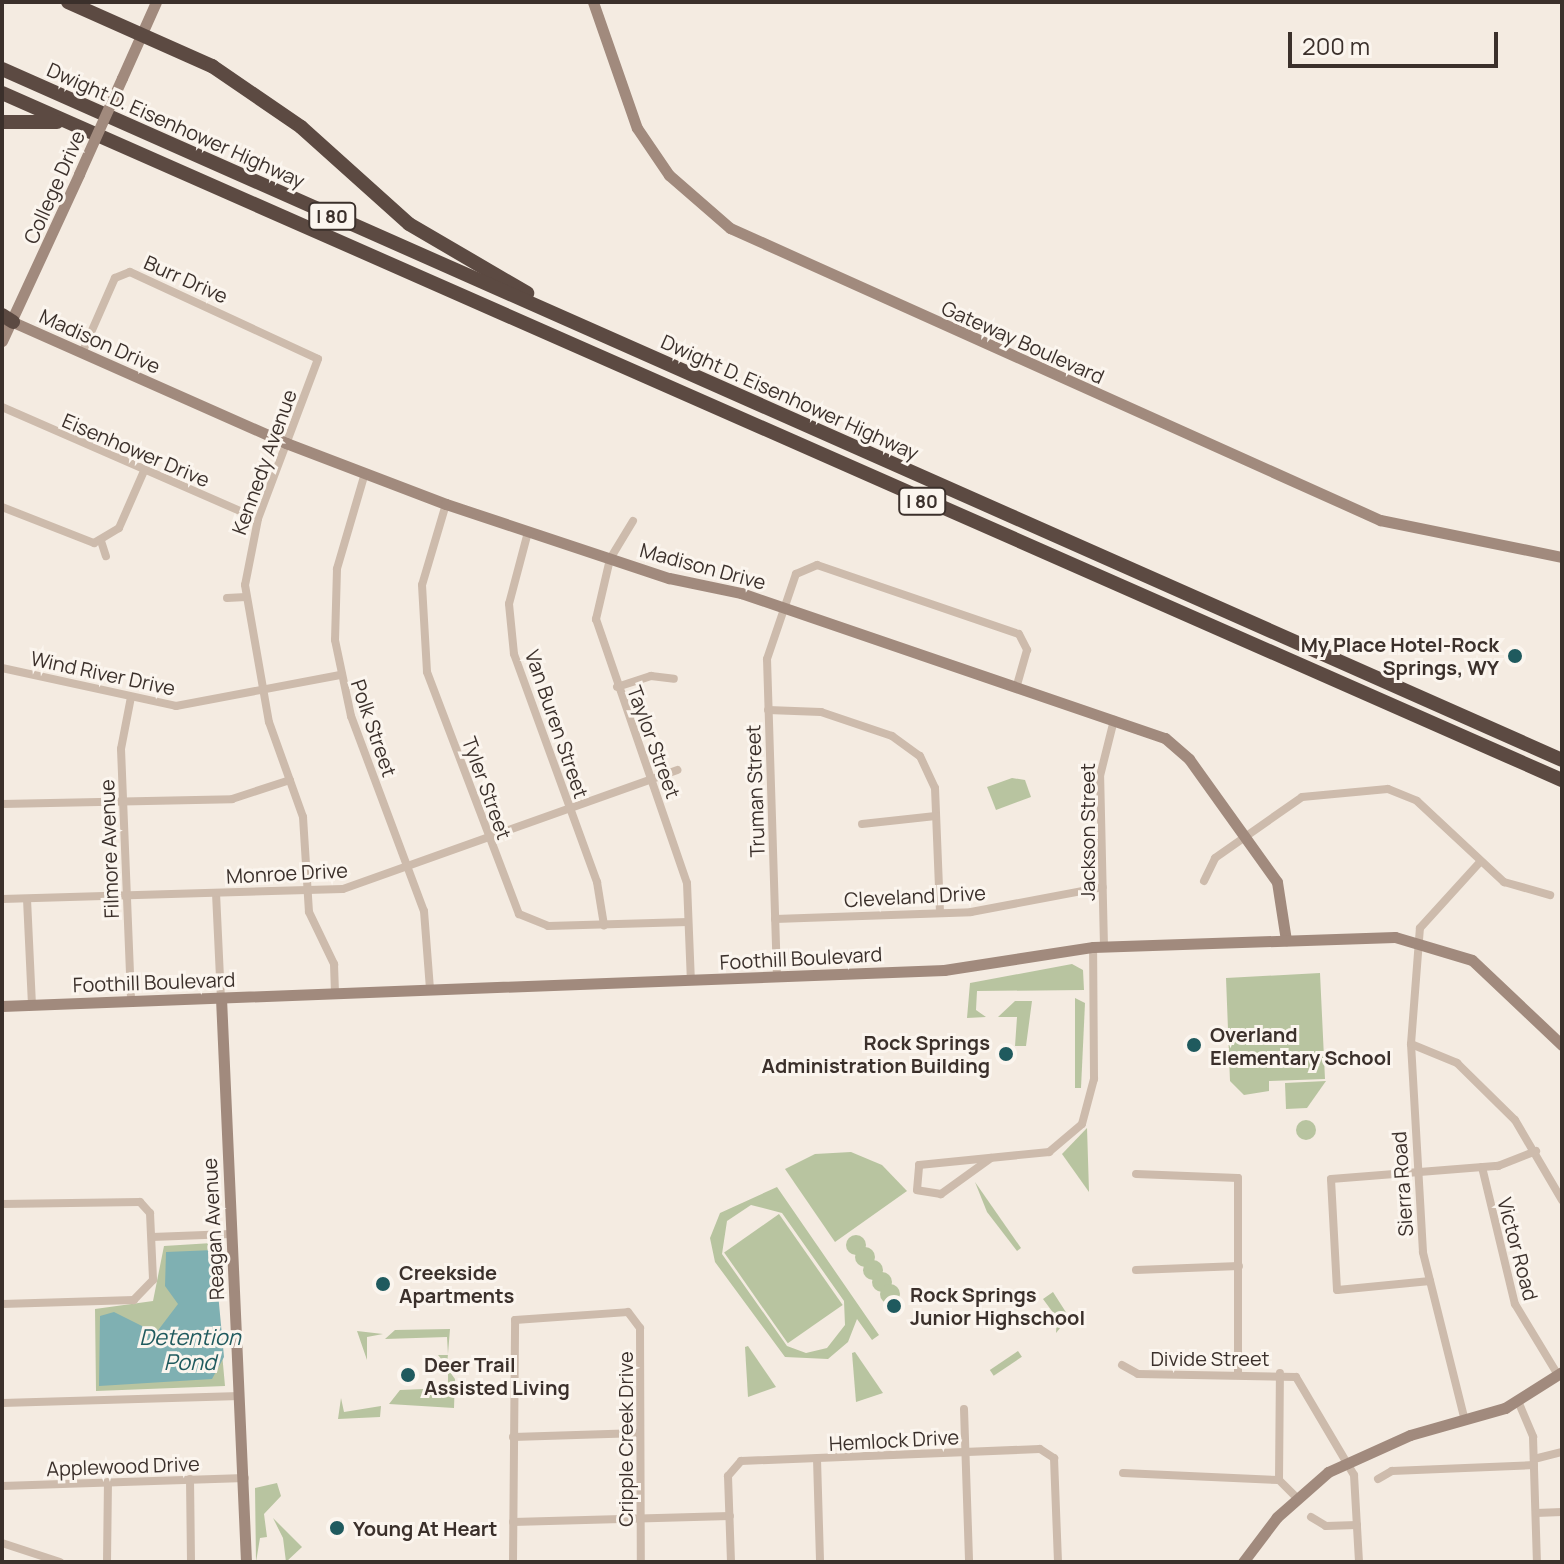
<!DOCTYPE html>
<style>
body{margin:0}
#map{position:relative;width:1564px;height:1564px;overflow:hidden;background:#f4ebe1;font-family:Manrope,sans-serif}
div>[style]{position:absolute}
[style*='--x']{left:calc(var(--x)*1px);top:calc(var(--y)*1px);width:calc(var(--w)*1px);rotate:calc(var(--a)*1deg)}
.green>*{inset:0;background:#b8c4a0;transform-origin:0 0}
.round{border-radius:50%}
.water>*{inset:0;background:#7fb0b2}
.street>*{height:8px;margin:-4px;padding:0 4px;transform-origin:4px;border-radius:4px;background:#cdbbac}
.secondary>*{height:11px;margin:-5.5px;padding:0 5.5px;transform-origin:5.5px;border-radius:5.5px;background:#a18a7d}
.highway>*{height:14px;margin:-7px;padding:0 7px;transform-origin:7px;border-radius:7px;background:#5c4a42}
.secondary-bridge>*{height:11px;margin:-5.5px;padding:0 5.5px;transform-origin:5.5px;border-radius:5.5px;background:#a18a7d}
.dots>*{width:22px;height:22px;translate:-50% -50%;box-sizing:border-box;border:4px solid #fbf5ee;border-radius:50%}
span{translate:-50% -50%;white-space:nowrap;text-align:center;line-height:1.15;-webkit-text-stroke:6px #fbf5ee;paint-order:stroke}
.shield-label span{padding:2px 6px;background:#fbf5ee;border:2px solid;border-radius:6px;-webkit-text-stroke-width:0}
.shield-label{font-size:18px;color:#3b302b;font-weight:700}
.street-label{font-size:20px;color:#3b302b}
.poi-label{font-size:20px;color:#3b302b;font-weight:700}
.right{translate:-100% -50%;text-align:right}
.left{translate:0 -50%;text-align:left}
.water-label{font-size:22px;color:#1f5a5e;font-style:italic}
.frame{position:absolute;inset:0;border:4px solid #3b302b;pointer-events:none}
.scale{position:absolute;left:1288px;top:32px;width:210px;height:36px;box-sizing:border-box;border:4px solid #3b302b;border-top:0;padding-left:10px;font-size:24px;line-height:28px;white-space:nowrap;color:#3b302b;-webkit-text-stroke:6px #fbf5ee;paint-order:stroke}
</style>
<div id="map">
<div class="green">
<i style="clip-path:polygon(1012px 778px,1025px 780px,1031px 797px,996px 810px,987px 787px)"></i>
<i style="clip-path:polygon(1072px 964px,1083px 970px,1084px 990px,977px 991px,976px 1010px,986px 1017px,967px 1018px,970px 983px)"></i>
<i style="clip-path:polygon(1320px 973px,1325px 1079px,1269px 1081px,1269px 1091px,1244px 1095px,1230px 1081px,1226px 978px)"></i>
<i style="clip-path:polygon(1075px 998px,1085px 1003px,1081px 1088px,1075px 1088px)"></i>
<i style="clip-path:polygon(1015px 1001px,1032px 1001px,1026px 1046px,1015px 1046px,1017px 1017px,998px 1017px)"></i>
<i style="clip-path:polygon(1326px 1081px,1307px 1108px,1286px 1109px,1285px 1083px)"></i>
<i class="round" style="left:1296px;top:1120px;width:20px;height:20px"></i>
<i style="clip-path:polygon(1087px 1128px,1089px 1192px,1062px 1154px)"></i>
<i style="clip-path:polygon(851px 1152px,882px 1165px,907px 1191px,835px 1242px,785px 1169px,815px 1154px)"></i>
<i style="clip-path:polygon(975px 1182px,1021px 1248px,1017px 1251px,987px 1212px)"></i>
<i style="clip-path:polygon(evenodd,777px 1187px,879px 1335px,872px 1340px,857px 1319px,848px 1342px,828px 1359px,785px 1357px,715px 1262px,710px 1238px,720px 1213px,777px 1187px,751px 1205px,782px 1213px,844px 1301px,845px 1325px,827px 1348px,806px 1353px,787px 1346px,722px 1254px,727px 1221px,751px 1205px)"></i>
<i style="left:779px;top:1214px;width:111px;height:67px;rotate:55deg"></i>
<i class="round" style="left:846px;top:1235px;width:20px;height:20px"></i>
<i style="clip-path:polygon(212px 1243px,225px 1386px,96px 1391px,95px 1309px,153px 1301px,164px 1246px)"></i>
<i class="round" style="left:855px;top:1247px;width:20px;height:20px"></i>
<i class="round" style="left:863px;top:1260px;width:20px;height:20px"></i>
<i class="round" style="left:872px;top:1272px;width:20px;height:20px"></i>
<i class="round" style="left:880px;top:1284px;width:20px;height:20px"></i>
<i style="clip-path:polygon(1053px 1292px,1069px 1317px,1056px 1333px,1057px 1318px,1043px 1299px)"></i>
<i style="clip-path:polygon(450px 1329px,447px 1366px,438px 1355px,448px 1355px,447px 1337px,385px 1339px,395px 1330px)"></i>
<i style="clip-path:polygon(357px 1331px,383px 1334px,367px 1337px,367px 1360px)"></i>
<i style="clip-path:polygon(748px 1346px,776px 1387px,748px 1397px,745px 1347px)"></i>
<i style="left:1018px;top:1351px;width:7px;height:34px;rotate:56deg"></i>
<i style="clip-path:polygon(855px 1352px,883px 1393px,856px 1402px,852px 1353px)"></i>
<i style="clip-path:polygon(447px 1368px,455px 1379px,454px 1408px,389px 1404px,400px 1390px,448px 1388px,448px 1371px,439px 1371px)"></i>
<i style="clip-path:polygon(341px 1398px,344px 1412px,381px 1406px,380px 1417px,338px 1419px)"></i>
<i style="clip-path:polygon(277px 1483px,281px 1496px,264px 1514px,267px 1537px,260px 1538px,256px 1562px,255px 1488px)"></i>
<i style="clip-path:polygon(273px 1518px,302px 1547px,286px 1562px,283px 1538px)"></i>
</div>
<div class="water">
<i style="clip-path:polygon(214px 1250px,224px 1357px,212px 1379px,99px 1386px,100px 1316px,114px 1312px,156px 1333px,178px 1304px,165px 1286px,166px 1252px)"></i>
</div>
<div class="street">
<i style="--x:82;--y:353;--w:82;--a:-66.3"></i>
<i style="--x:115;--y:278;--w:16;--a:-22"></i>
<i style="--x:130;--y:272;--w:207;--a:24.8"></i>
<i style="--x:318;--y:359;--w:171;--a:110.6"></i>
<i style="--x:258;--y:519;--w:67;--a:101.1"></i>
<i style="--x:245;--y:585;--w:139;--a:80.1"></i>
<i style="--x:269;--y:722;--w:101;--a:70.3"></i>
<i style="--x:303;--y:817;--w:95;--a:86.4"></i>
<i style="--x:309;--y:912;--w:58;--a:64.3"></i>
<i style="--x:334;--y:964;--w:29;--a:88"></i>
<i style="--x:2;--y:407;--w:279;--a:23.6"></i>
<i style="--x:365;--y:473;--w:100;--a:106.3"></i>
<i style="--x:337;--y:569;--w:71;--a:91.6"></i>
<i style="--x:335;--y:640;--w:78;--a:78.1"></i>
<i style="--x:351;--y:716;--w:208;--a:69.5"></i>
<i style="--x:424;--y:911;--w:78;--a:85.6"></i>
<i style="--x:446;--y:504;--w:84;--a:106.5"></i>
<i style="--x:422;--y:585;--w:87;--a:86.7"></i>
<i style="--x:427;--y:672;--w:259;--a:69.2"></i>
<i style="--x:519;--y:914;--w:31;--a:22"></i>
<i style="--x:548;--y:926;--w:140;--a:-1.6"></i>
<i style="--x:2;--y:507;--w:99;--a:21.4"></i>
<i style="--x:94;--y:543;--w:29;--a:-31"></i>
<i style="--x:119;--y:528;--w:62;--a:-66.3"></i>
<i style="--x:633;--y:521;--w:44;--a:121.2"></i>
<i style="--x:610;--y:559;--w:62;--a:103.1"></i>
<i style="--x:596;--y:619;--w:279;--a:71"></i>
<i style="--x:687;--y:883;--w:98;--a:87.7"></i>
<i style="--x:528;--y:532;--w:74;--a:104.8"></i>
<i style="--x:509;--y:604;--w:50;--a:84.3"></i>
<i style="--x:514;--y:654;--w:243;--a:70"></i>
<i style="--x:597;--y:882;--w:44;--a:80.8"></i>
<i style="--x:101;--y:541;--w:16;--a:72"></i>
<i style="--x:227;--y:598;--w:19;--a:-3"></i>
<i style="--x:2;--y:668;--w:178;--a:12.3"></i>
<i style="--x:176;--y:706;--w:167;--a:-10.7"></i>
<i style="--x:617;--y:687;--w:36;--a:-18"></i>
<i style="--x:651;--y:676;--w:23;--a:7"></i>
<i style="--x:131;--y:697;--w:53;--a:100.9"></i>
<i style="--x:121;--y:749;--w:252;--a:87.7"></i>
<i style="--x:768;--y:710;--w:53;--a:2.2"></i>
<i style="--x:821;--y:712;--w:75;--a:18.7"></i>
<i style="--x:892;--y:736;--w:34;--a:36"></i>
<i style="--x:920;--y:756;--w:35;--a:65"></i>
<i style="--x:935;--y:788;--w:125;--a:87.7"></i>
<i style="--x:2;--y:804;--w:230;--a:-1.2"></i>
<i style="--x:232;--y:799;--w:61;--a:-18.1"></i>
<i style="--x:862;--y:824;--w:74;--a:-6.2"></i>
<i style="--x:1204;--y:881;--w:25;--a:-64"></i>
<i style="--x:1215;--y:858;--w:106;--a:-35"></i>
<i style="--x:1302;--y:797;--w:86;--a:-5.3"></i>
<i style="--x:1388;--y:789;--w:31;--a:22"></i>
<i style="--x:1417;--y:801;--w:119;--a:43"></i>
<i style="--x:1504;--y:882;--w:48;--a:15.8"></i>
<i style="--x:216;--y:893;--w:105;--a:87.3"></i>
<i style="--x:2;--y:899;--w:341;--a:-1.7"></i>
<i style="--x:343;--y:889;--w:355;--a:-19.6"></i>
<i style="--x:27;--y:899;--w:105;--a:87.3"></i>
<i style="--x:775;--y:919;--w:196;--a:-2"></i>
<i style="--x:971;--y:912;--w:134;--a:-10.7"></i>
<i style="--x:1104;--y:947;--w:171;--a:-91.3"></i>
<i style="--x:1100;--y:776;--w:58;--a:-76"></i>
<i style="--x:777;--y:977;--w:318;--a:-91.8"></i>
<i style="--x:767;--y:659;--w:90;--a:-71.2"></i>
<i style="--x:796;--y:574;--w:23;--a:-23"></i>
<i style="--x:817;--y:565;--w:213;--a:18.9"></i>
<i style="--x:1019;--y:634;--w:18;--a:63"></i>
<i style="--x:1027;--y:650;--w:37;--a:106"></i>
<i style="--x:1411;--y:1044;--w:50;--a:22.4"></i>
<i style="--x:1457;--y:1063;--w:81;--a:44.5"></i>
<i style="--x:1515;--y:1120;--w:93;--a:59.6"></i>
<i style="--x:991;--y:1158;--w:62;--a:144.2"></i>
<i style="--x:941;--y:1194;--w:24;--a:-171"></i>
<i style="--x:917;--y:1190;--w:25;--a:-85"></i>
<i style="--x:919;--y:1165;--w:131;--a:-5.7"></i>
<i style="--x:1049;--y:1152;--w:43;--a:-40.3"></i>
<i style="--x:1082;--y:1124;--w:47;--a:-75.1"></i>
<i style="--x:1094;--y:1079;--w:132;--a:-90.4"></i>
<i style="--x:1482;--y:1167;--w:141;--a:76.5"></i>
<i style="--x:1515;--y:1304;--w:83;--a:58.8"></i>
<i style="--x:1136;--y:1174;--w:102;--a:2.2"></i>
<i style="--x:1238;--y:1178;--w:195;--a:90"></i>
<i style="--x:2;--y:1204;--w:138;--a:-0.8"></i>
<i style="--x:140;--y:1202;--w:15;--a:48"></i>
<i style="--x:150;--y:1213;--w:67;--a:87.4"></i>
<i style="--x:153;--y:1280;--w:28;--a:134"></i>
<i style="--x:134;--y:1300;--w:132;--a:178.3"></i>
<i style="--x:152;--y:1237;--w:79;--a:-2.2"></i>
<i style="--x:1136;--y:1270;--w:103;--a:-2.2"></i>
<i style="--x:1430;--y:1281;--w:93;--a:174.5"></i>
<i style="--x:1337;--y:1290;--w:111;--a:-93.1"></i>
<i style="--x:1331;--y:1179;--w:168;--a:-4.5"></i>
<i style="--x:1498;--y:1166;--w:41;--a:-21.5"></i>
<i style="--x:1122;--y:1365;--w:18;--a:29"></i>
<i style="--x:1138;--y:1374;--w:158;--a:1.1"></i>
<i style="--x:1296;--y:1377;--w:114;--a:59.4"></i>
<i style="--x:1354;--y:1475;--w:87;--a:86.7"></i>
<i style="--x:1518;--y:1401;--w:39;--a:67"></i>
<i style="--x:1533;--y:1437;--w:125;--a:88.2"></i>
<i style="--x:2;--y:1403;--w:238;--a:-1.7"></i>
<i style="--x:964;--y:1409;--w:153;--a:88.1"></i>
<i style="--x:1465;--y:1421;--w:174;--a:-104"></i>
<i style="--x:1423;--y:1252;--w:208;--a:-93.3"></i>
<i style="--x:1411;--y:1044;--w:116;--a:-85.6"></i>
<i style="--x:1420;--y:928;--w:89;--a:-47.7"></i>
<i style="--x:513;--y:1437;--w:127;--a:-1.8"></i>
<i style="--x:817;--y:1459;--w:103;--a:88.3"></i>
<i style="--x:1534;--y:1459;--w:29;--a:-14"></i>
<i style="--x:1123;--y:1473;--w:156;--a:2.6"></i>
<i style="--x:1279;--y:1480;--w:25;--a:45"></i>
<i style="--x:190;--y:1479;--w:83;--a:89.3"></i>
<i style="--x:1378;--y:1479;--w:16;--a:-30"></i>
<i style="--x:1392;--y:1471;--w:142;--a:-2.4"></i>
<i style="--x:1279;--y:1480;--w:107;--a:-89.5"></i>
<i style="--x:2;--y:1486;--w:243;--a:-1.9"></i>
<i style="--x:1536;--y:1513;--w:26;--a:-2"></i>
<i style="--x:1311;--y:1517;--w:17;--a:31"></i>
<i style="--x:1326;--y:1526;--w:31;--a:-2"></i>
<i style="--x:513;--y:1522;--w:217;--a:-1.6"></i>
<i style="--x:2;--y:1543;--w:61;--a:18.1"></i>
<i style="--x:107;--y:1562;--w:80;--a:-89.3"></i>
<i style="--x:513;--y:1562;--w:242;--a:-89.5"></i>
<i style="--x:515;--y:1320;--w:113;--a:-4"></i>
<i style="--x:628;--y:1312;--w:20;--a:53"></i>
<i style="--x:640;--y:1328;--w:234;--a:89.8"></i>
<i style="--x:731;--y:1562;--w:86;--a:-92"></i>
<i style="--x:728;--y:1476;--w:20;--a:-49"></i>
<i style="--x:741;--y:1461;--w:299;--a:-2.3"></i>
<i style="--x:1040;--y:1449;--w:17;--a:33"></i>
<i style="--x:1054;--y:1458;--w:104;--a:87.8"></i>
</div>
<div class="secondary">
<i style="--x:593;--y:2;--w:133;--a:70.8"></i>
<i style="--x:637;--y:128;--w:57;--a:55.8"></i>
<i style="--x:669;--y:175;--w:81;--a:41"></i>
<i style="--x:730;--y:228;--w:713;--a:24.19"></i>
<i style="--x:1380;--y:520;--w:186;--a:11.5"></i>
<i style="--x:122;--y:78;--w:83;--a:-65.9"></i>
<i style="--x:13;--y:322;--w:299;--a:23.9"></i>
<i style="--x:286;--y:443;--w:171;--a:20.9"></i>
<i style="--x:446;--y:504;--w:235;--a:18.4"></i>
<i style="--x:669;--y:578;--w:74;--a:11.8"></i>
<i style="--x:741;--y:593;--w:448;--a:18.9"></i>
<i style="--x:1165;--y:738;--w:32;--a:41"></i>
<i style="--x:1189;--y:759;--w:151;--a:54.4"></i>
<i style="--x:1277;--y:882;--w:59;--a:81.2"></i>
<i style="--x:2;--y:341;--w:184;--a:-65.2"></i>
<i style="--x:221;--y:998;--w:565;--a:87.46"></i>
<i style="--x:2;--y:1006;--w:943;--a:-2.19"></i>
<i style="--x:944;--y:970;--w:151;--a:-8.8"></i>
<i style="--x:1093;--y:947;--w:302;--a:-1.9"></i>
<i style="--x:1395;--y:937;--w:80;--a:16.6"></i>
<i style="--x:1472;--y:960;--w:124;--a:43.4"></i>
<i style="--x:1243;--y:1562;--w:56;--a:-52.9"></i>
<i style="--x:1277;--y:1517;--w:68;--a:-41.4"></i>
<i style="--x:1328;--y:1472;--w:90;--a:-24.3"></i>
<i style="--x:1410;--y:1435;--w:99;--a:-15.9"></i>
<i style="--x:1505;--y:1408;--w:67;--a:-32.3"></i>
</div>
<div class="highway">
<i style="--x:68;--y:2;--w:158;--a:24"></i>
<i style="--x:212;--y:66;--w:108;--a:34.4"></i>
<i style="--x:301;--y:127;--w:145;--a:41.9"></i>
<i style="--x:409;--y:224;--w:137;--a:30.3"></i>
<i style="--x:2;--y:69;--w:1706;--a:23.89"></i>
<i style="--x:2;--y:93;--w:1705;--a:23.77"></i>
<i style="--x:2;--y:122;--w:55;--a:0"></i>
<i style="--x:2;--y:315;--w:13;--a:32"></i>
</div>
<div class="secondary-bridge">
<i style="--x:79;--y:174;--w:105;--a:-65.9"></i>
</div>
<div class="dots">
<i style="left:1515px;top:656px;background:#1f5a5e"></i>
<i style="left:1194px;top:1045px;background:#1f5a5e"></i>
<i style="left:1006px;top:1054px;background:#1f5a5e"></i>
<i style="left:383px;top:1284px;background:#1f5a5e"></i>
<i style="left:894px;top:1306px;background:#1f5a5e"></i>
<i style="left:408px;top:1375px;background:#1f5a5e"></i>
<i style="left:337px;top:1528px;background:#1f5a5e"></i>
</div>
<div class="shield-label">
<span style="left:332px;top:216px">I 80</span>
<span style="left:922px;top:501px">I 80</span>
</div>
<div class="street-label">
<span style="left:176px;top:125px;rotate:24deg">Dwight D. Eisenhower Highway</span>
<span style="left:54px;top:187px;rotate:-66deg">College Drive</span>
<span style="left:186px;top:279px;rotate:24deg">Burr Drive</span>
<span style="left:100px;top:341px;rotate:24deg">Madison Drive</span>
<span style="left:1023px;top:342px;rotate:24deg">Gateway Boulevard</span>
<span style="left:790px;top:397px;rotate:24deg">Dwight D. Eisenhower Highway</span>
<span style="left:136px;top:450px;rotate:23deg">Eisenhower Drive</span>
<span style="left:264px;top:462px;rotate:-70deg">Kennedy Avenue</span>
<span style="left:703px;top:566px;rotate:15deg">Madison Drive</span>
<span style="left:103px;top:673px;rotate:12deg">Wind River Drive</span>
<span style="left:557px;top:724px;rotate:71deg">Van Buren Street</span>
<span style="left:374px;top:728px;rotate:71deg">Polk Street</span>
<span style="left:654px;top:742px;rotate:70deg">Taylor Street</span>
<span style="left:487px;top:788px;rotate:70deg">Tyler Street</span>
<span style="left:755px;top:791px;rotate:-92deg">Truman Street</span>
<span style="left:1087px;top:832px;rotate:-90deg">Jackson Street</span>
<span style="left:109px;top:849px;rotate:-92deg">Filmore Avenue</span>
<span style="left:287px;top:873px;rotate:-3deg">Monroe Drive</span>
<span style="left:915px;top:896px;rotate:-3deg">Cleveland Drive</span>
<span style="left:801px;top:958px;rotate:-3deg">Foothill Boulevard</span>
<span style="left:154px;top:982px;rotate:-2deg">Foothill Boulevard</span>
<span style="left:1402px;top:1184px;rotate:-94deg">Sierra Road</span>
<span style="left:213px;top:1229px;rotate:-93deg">Reagan Avenue</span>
<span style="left:1518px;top:1249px;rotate:75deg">Victor Road</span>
<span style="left:1210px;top:1358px">Divide Street</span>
<span style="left:625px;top:1439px;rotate:-90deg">Cripple Creek Drive</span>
<span style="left:894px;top:1440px;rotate:-3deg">Hemlock Drive</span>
<span style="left:123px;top:1466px;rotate:-2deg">Applewood Drive</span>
</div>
<div class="poi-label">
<span class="right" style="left:1499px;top:656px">My Place Hotel-Rock<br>Springs, WY</span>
<span class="left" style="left:1210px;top:1046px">Overland<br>Elementary School</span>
<span class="right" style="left:990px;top:1054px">Rock Springs<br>Administration Building</span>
<span class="left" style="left:399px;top:1284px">Creekside<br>Apartments</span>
<span class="left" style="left:910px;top:1306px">Rock Springs<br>Junior Highschool</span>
<span class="left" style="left:424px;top:1376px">Deer Trail<br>Assisted Living</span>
<span class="left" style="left:353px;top:1528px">Young At Heart</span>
</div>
<div class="water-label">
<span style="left:190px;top:1350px">Detention<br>Pond</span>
</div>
<div class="frame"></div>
<div class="scale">200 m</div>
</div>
